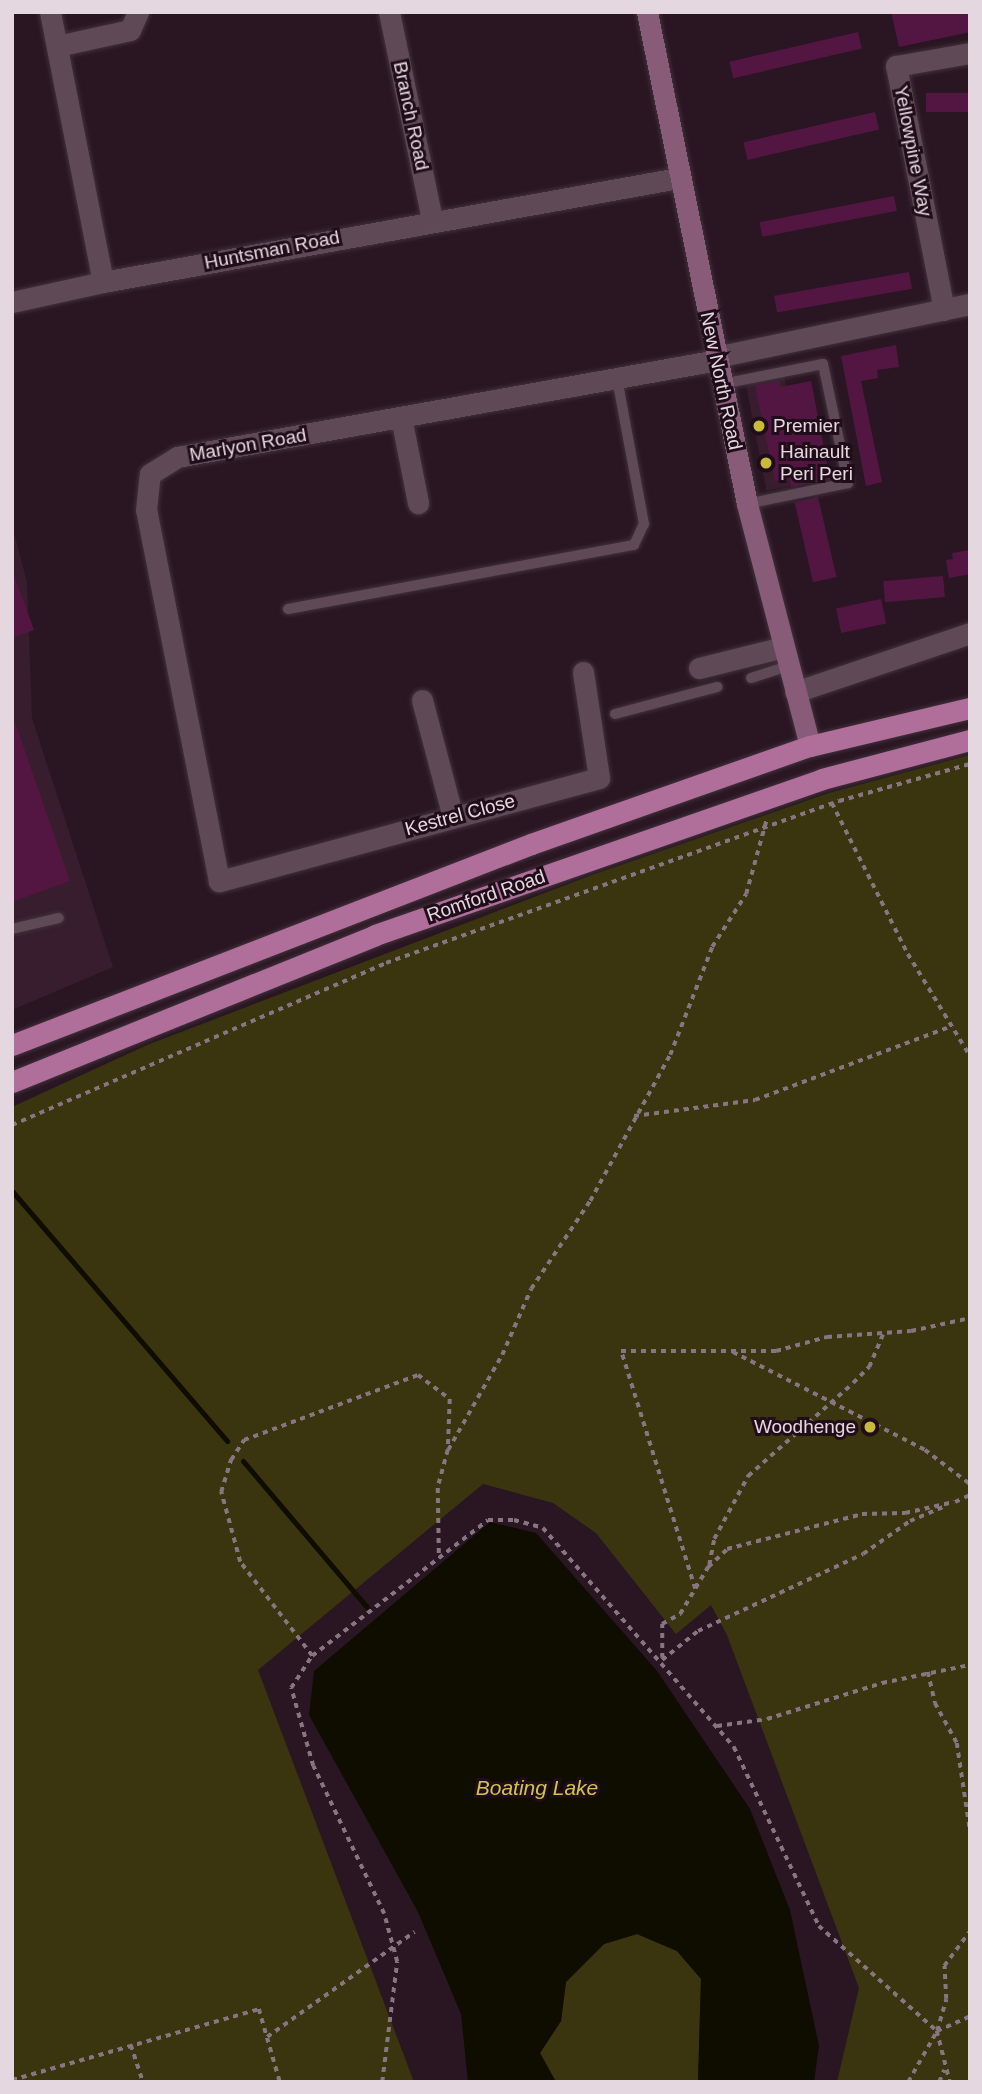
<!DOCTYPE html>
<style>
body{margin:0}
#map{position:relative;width:982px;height:2094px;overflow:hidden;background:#2a1623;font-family:Arial,sans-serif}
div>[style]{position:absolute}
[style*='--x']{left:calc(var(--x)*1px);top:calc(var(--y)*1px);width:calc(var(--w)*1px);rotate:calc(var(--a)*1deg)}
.built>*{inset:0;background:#371d2e;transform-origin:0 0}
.green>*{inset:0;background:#3a350e}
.water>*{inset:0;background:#0f0c00}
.stream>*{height:5px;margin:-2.5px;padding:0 2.5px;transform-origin:2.5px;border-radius:2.5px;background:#0f0c00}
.building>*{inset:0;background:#531642;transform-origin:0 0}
.path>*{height:3.5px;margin-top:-1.75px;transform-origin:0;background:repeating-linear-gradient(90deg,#877681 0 5px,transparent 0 10px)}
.roads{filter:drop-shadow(0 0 2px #40323a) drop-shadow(0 0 2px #40323a)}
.lane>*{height:10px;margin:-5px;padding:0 5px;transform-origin:5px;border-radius:5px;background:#604957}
.street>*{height:21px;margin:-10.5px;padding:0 10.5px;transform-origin:10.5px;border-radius:10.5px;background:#604957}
.secondary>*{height:21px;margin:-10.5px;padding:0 10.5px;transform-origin:10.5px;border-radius:10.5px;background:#885b78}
.primary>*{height:21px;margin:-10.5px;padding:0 10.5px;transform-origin:10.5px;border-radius:10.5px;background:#b06e9a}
.dots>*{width:19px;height:19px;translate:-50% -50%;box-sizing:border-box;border:4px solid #200d1a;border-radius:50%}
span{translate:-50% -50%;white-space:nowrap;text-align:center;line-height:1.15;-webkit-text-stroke:6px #200d1a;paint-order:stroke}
.street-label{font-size:19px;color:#e5d7df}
.poi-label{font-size:19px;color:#e5d7df}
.left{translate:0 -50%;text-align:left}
.right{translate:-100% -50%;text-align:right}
.water-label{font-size:21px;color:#d1c351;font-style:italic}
.frame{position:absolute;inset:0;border:14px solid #e5d7df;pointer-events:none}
</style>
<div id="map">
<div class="built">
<i style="left:784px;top:376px;width:109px;height:39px;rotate:79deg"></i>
<i style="clip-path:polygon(12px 525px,27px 582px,32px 718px,113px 967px,12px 1010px)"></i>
</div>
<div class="green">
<i style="clip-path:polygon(970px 755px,970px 2082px,837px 2082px,859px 1988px,727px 1635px,711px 1605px,676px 1634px,596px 1533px,553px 1503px,483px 1484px,258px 1670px,414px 2082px,12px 2082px,12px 1107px,147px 1045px,592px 875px,829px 793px)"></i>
<i style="clip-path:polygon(637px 1934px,677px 1951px,701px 1979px,698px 2082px,556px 2082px,540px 2053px,561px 2021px,566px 1982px,604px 1944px)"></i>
</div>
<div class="water">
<i style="clip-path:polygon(490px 1522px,536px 1533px,657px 1671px,750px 1809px,790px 1910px,819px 2046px,814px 2082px,698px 2082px,701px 1979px,677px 1951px,637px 1934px,604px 1944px,566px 1982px,561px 2021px,540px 2053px,556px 2082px,468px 2082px,461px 2014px,418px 1912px,309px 1715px,314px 1671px)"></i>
</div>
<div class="stream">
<i style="--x:12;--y:1191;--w:330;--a:49.3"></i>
<i style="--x:243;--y:1461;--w:192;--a:49.7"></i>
</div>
<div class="building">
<i style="clip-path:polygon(891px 12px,970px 12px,970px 32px,899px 47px)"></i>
<i style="left:858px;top:32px;width:17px;height:132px;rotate:77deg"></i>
<i style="left:970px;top:93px;width:19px;height:44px;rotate:90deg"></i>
<i style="left:875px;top:112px;width:18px;height:135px;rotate:77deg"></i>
<i style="left:894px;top:196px;width:15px;height:137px;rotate:79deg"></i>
<i style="left:909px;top:272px;width:17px;height:137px;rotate:80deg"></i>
<i style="clip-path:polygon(896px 345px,899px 367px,877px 370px,878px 378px,861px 381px,882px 482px,866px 486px,841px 356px)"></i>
<i style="clip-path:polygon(780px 381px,781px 387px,811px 381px,830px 479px,791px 487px,789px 478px,775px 481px,755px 386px)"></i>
<i style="left:818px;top:497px;width:82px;height:24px;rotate:77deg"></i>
<i style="clip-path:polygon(970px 550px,970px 574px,949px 578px,946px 560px,953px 559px,952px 553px)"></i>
<i style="clip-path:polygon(14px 575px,34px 630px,12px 638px,12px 576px)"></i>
<i style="left:943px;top:576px;width:21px;height:60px;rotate:85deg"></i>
<i style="left:881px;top:599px;width:25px;height:46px;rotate:78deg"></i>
<i style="clip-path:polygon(15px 722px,70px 881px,12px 902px,12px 723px)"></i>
</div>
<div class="path">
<i style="--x:832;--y:803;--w:169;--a:63.3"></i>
<i style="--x:908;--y:954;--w:119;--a:58.7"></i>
<i style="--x:634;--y:1116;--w:122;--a:-7.5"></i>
<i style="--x:755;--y:1100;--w:210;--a:-20.6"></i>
<i style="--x:12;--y:1125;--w:408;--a:-23.4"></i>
<i style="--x:386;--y:963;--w:481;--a:-19.7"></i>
<i style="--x:839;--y:801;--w:136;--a:-15.8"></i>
<i style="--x:733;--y:1352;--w:216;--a:27"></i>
<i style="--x:925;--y:1450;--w:56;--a:37.1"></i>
<i style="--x:448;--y:1450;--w:109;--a:-60.4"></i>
<i style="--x:502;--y:1355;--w:72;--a:-66.3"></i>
<i style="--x:531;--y:1289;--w:106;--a:-56.2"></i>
<i style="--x:590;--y:1201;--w:166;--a:-61.3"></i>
<i style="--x:670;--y:1055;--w:116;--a:-68.7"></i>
<i style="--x:712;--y:947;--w:63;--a:-57.3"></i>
<i style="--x:746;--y:894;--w:79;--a:-74.6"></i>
<i style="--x:955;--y:1502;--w:17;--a:-25"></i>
<i style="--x:709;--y:1565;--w:26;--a:-79"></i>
<i style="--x:714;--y:1539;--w:72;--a:-61.6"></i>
<i style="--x:748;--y:1476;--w:140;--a:-41.5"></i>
<i style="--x:853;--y:1383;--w:23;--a:-45"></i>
<i style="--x:869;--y:1367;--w:36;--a:-67"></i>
<i style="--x:695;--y:1589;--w:249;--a:-107.3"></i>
<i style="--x:621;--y:1351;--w:155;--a:0"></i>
<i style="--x:776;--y:1351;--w:53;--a:-15.4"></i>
<i style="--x:827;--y:1337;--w:84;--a:-4.1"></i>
<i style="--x:911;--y:1331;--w:60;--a:-12.4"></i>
<i style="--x:312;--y:1656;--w:118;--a:-127.5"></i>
<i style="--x:240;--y:1562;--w:73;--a:-105.2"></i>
<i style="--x:221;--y:1492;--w:34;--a:-73"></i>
<i style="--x:231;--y:1460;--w:24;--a:-57"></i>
<i style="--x:244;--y:1440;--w:186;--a:-20.5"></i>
<i style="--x:418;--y:1375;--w:40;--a:37"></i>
<i style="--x:450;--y:1399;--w:51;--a:92.2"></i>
<i style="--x:448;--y:1450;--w:39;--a:105"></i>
<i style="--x:438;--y:1488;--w:66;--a:89.1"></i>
<i style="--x:662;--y:1658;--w:34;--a:-90"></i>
<i style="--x:662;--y:1624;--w:21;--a:-29"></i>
<i style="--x:680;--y:1614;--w:55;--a:-59.2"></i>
<i style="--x:708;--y:1567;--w:26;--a:-43"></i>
<i style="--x:727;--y:1549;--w:139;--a:-14.5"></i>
<i style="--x:862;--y:1514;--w:43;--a:-1.3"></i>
<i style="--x:905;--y:1513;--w:50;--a:-12.7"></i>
<i style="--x:662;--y:1660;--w:46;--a:-38.9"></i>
<i style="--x:698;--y:1631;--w:182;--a:-25"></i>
<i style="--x:863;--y:1554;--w:57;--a:-35.1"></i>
<i style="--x:910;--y:1521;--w:38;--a:-23"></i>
<i style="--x:928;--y:1672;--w:32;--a:77"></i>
<i style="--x:935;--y:1703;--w:46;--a:61.2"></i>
<i style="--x:957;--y:1743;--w:88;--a:81.5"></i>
<i style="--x:717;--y:1726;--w:50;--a:-8"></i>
<i style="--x:767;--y:1719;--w:121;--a:-17.4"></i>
<i style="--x:882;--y:1683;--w:90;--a:-11.6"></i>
<i style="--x:937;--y:2031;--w:36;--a:-24"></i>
<i style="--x:267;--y:2037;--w:181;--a:-35.5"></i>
<i style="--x:131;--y:2045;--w:39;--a:72"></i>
<i style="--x:12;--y:2080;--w:257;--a:-16"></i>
<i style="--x:259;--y:2009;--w:76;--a:74"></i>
<i style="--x:382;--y:2082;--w:121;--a:-82.9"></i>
<i style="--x:397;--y:1962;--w:50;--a:-105.2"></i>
<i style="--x:384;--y:1914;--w:164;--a:-115.6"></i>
<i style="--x:313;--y:1766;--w:81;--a:-105.8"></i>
<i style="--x:291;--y:1688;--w:38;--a:-57"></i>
<i style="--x:312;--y:1656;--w:222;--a:-37.7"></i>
<i style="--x:488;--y:1520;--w:26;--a:0"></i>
<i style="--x:514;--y:1520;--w:30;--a:15"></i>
<i style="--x:543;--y:1528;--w:291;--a:48.9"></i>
<i style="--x:734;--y:1747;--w:198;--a:64.6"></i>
<i style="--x:819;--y:1926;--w:158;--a:41.7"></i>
<i style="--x:937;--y:2031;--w:53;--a:75.7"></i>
<i style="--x:908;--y:2082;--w:59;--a:-60.4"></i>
<i style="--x:937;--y:2031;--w:33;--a:-74"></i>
<i style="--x:946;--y:1999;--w:33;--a:-93"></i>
<i style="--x:944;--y:1966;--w:44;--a:-53.4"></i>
<i style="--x:939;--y:2082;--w:13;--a:-67"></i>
</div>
<div class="roads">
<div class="lane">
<i style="--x:722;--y:384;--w:103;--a:-11.2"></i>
<i style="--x:823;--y:364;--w:122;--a:78.1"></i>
<i style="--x:848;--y:483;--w:103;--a:168.3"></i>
<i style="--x:288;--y:609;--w:352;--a:-10.5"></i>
<i style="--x:634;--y:545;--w:23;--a:-65"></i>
<i style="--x:644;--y:524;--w:148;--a:-100.5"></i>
<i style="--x:751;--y:678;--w:39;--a:-18"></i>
<i style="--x:615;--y:714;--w:106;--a:-14.8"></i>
<i style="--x:12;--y:929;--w:48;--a:-13.2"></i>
</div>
<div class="street">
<i style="--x:50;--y:12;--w:275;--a:78.9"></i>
<i style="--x:103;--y:282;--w:584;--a:-10.25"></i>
<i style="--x:389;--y:12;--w:211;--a:78.3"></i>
<i style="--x:57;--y:46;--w:75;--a:-12.4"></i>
<i style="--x:130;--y:30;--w:20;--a:-66"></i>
<i style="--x:12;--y:302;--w:93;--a:-12.4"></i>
<i style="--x:944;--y:310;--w:249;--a:-101.1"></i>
<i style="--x:896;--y:66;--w:75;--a:-10"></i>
<i style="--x:716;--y:357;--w:259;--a:-11.8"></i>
<i style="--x:401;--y:417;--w:88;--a:78.8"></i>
<i style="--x:699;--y:668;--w:87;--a:-14"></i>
<i style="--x:583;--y:672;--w:107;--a:81.4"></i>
<i style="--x:599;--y:778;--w:394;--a:164.8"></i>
<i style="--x:219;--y:881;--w:378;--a:-101.1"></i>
<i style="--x:146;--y:510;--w:36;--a:-84"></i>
<i style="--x:150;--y:474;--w:32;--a:-32"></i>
<i style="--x:177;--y:457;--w:549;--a:-10.18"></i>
<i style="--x:795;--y:692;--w:185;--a:-18.6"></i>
<i style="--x:422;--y:700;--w:121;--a:75.2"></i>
</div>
<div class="secondary">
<i style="--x:647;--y:12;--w:502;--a:78.51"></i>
<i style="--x:747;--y:504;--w:250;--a:75.4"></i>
</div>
<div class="primary">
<i style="--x:12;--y:1045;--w:557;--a:-21.17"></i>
<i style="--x:531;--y:844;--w:296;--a:-19.4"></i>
<i style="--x:810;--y:746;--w:164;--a:-13.4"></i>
<i style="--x:12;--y:1082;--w:392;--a:-22"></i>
<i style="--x:375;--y:935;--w:473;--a:-19.2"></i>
<i style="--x:822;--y:779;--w:153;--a:-14.8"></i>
</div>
</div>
<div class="dots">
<i style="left:759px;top:426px;background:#c9ba3a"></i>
<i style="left:766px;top:463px;background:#c9ba3a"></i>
<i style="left:870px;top:1427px;background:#c9ba3a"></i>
</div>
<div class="street-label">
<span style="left:411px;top:116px;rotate:78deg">Branch Road</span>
<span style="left:913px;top:151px;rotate:79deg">Yellowpine Way</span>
<span style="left:272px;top:250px;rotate:-11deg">Huntsman Road</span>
<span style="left:721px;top:381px;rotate:78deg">New North Road</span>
<span style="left:248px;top:445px;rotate:-10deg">Marlyon Road</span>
<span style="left:460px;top:815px;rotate:-15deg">Kestrel Close</span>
<span style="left:486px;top:896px;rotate:-19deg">Romford Road</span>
</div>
<div class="poi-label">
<span class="left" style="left:773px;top:426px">Premier</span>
<span class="left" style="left:780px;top:463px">Hainault<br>Peri Peri</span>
<span class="right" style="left:856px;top:1427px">Woodhenge</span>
</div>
<div class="water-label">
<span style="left:537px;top:1788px">Boating Lake</span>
</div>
<div class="frame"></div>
</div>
